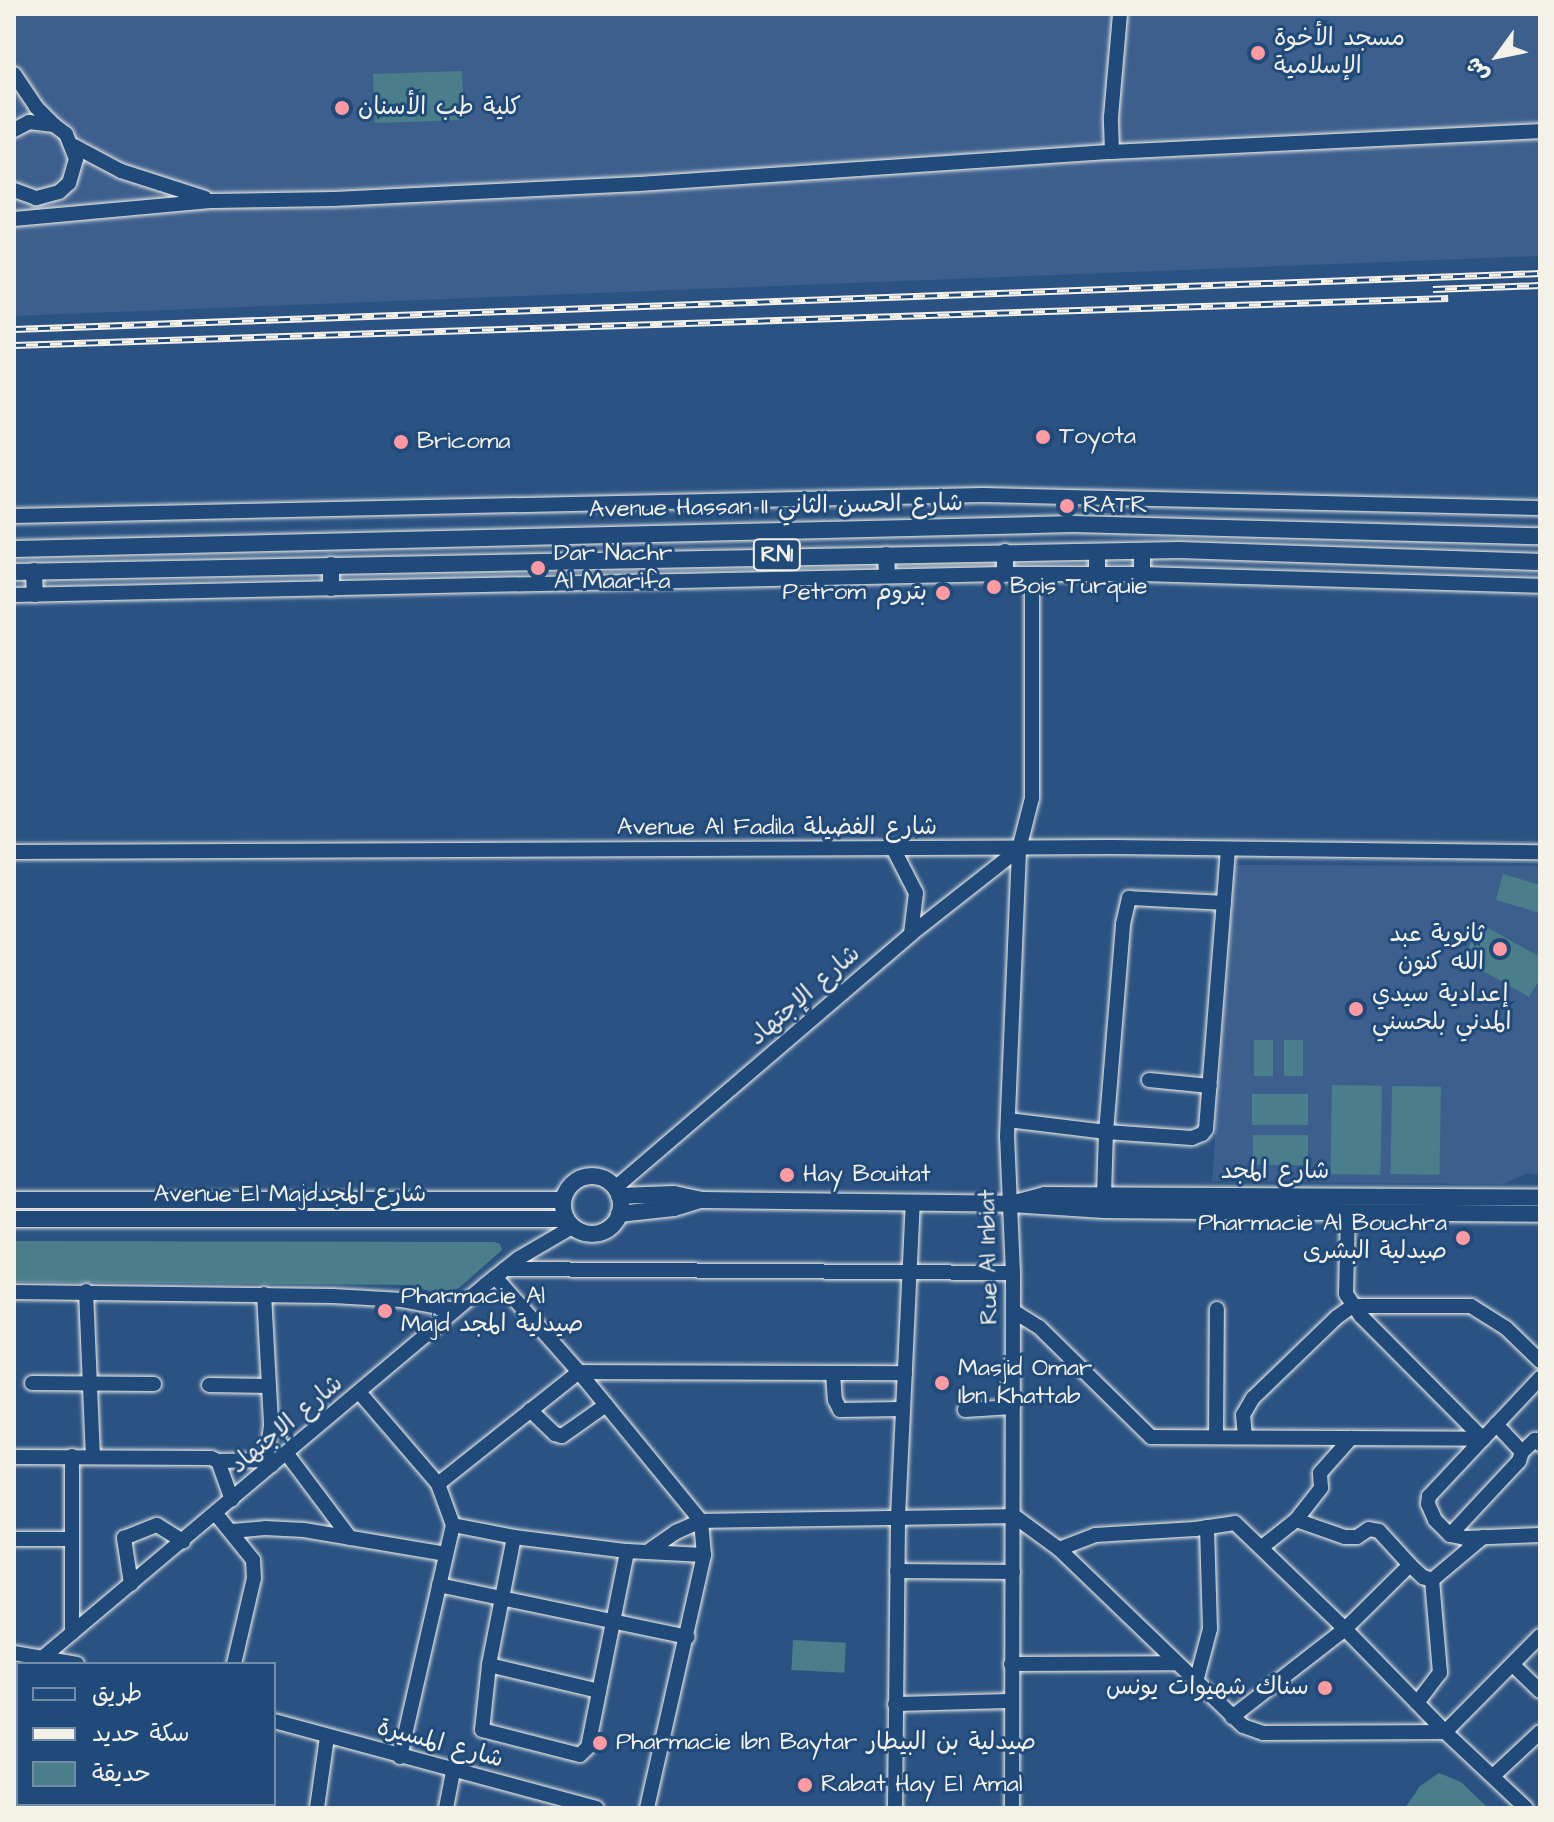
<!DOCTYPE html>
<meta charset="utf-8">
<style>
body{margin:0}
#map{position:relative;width:1554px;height:1822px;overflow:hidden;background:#2a5282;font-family:"Architects Daughter","Playpen Sans Arabic",sans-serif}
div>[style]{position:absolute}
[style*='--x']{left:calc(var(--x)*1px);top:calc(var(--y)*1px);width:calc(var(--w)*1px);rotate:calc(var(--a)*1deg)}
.built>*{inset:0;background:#3d5f8e}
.green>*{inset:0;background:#4a7e8b;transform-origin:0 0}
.roads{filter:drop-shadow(0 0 2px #f4f1e8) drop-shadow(0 0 2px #f4f1e8)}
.minor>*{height:14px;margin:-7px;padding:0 7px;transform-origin:7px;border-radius:7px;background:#1f4a7a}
.major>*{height:16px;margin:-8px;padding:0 8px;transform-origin:8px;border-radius:8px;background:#1f4a7a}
.major>.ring{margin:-8px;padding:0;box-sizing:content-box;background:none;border:16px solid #1f4a7a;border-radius:50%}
.rail>*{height:7px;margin-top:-3.5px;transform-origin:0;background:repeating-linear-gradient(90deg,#1f4a7a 0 12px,#f4f1e8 0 24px);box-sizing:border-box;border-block:2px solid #f4f1e8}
.dots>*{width:22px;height:22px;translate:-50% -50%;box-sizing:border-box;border:4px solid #1f4a7a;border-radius:50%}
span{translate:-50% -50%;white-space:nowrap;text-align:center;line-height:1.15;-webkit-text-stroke:6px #1f4a7a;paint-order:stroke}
.shield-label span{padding:2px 6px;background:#1f4a7a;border:2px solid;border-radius:6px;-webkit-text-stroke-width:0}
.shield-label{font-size:22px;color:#f4f1e8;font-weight:700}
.poi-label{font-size:24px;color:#f4f1e8}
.left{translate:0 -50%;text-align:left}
.right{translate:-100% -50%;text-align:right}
.street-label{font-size:24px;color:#f4f1e8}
.frame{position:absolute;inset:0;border:16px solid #f4f1e8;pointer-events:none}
.legend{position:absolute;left:16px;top:1662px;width:260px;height:144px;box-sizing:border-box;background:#1f4a7a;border:2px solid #748da6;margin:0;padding:10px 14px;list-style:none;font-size:24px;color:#f4f1e8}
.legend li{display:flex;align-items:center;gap:16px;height:40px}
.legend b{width:40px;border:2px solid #748da6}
.north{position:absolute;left:1458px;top:16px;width:80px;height:80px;-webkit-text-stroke:6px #1f4a7a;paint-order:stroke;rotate:237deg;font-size:22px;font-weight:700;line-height:32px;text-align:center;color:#f4f1e8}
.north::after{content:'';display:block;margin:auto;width:28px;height:36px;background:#f4f1e8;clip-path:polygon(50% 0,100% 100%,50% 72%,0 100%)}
</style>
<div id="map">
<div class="built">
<i style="clip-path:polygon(14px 14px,1540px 14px,1540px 256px,14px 316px)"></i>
<i style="clip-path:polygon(1235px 865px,1540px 866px,1540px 1175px,1527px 1173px,1504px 1184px,1212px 1181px)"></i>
</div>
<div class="green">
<i style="left:462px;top:71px;width:49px;height:89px;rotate:88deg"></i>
<i style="clip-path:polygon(1503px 874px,1540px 885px,1540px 913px,1496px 900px)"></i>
<i style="clip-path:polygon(1481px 924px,1540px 957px,1540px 979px,1529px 997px,1462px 959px)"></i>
<i style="left:1254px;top:1040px;width:19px;height:36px"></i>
<i style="left:1284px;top:1040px;width:19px;height:36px"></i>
<i style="left:1332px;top:1085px;width:50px;height:89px;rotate:1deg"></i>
<i style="left:1392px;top:1086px;width:49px;height:88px;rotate:1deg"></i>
<i style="left:1252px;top:1094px;width:56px;height:31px"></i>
<i style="left:1253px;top:1135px;width:55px;height:30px"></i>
<i style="clip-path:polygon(14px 1241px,494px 1242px,500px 1244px,502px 1250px,459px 1288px,441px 1294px,408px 1285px,14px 1282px)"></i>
<i style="left:793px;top:1640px;width:53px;height:30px;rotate:3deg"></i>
<i style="clip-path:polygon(1439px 1773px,1461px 1782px,1488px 1808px,1405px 1808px,1420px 1786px)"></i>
</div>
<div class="roads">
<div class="minor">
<i style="--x:14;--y:74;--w:40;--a:56"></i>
<i style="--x:36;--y:107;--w:25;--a:45"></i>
<i style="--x:14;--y:130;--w:17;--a:-28"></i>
<i style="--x:29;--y:122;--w:25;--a:7"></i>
<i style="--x:54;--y:125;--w:15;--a:37"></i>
<i style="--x:66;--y:134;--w:27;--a:68"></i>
<i style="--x:76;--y:159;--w:25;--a:106"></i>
<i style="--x:69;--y:183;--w:13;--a:138"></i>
<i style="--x:59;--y:192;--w:24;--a:165"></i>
<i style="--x:36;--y:198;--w:23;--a:-160"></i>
<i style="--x:74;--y:146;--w:53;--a:28"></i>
<i style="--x:121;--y:171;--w:88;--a:17.8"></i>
<i style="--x:1112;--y:152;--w:35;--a:-92"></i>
<i style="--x:1111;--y:117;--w:103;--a:-85"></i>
<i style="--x:14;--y:219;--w:200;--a:-5.2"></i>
<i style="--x:213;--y:201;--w:121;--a:-0.9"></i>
<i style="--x:334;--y:199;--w:305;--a:-2.8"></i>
<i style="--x:639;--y:184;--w:474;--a:-3.9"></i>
<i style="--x:1112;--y:152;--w:429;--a:-2.8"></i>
<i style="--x:14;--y:516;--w:969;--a:-1.24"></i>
<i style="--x:983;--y:495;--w:557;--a:1.34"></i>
<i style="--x:14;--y:595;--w:991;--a:-1.21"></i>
<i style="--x:1005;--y:574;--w:137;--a:0"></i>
<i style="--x:1142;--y:574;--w:398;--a:1.7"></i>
<i style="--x:894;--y:850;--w:48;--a:62.9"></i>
<i style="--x:916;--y:893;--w:41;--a:97"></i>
<i style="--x:14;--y:852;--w:1098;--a:-0.26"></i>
<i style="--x:1112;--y:847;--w:428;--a:0.7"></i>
<i style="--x:1149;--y:1080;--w:61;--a:5.6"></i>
<i style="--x:1008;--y:1120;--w:99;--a:7"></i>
<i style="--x:1106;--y:1132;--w:86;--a:4"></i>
<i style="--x:1192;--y:1138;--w:11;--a:-22"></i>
<i style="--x:1202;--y:1134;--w:6;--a:-51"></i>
<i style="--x:1206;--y:1129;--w:281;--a:-85.5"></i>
<i style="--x:615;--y:1188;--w:390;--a:-40.6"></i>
<i style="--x:911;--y:934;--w:137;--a:-38.2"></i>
<i style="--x:1019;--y:849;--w:53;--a:-75.7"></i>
<i style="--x:1032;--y:798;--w:223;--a:-90"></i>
<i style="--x:1104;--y:1195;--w:63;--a:-88.2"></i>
<i style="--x:1106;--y:1132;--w:209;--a:-85.3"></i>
<i style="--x:1123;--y:924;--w:27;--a:-77"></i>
<i style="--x:1129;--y:898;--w:95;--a:3"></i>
<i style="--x:1348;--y:1212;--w:82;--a:91.4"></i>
<i style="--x:1346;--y:1294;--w:27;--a:56"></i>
<i style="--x:1361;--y:1316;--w:173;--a:45.2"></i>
<i style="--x:505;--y:1269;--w:508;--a:0.45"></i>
<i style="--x:495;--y:1277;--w:127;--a:48.5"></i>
<i style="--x:579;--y:1372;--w:193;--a:50.7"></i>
<i style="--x:701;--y:1521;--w:34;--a:85"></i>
<i style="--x:704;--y:1555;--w:259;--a:102.7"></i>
<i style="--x:86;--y:1291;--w:165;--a:87.6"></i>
<i style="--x:14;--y:1292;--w:319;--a:0.7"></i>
<i style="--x:333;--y:1296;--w:69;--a:3.3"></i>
<i style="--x:402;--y:1300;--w:54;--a:10.7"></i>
<i style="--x:264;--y:1294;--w:131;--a:86.9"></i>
<i style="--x:271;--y:1425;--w:35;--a:97"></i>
<i style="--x:1013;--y:1311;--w:31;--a:32"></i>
<i style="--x:1039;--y:1327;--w:157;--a:44.5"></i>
<i style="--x:1151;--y:1437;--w:332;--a:0.3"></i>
<i style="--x:833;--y:1373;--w:27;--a:86"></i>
<i style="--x:835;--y:1400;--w:11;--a:63"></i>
<i style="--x:840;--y:1410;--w:63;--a:-0.9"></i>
<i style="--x:1540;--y:1378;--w:162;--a:133.2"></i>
<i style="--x:1429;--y:1496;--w:8;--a:97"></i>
<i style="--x:1428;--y:1504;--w:17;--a:66"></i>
<i style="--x:1435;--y:1520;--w:21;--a:45"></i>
<i style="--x:1450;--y:1535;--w:15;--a:11"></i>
<i style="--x:1465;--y:1538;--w:75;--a:-2.3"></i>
<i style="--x:32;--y:1383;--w:122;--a:0.5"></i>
<i style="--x:209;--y:1385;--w:60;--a:1"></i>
<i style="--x:359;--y:1392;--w:121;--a:49.3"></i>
<i style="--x:438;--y:1484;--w:44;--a:69.9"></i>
<i style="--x:453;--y:1525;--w:238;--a:102.9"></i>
<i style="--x:530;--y:1410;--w:35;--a:44"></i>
<i style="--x:555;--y:1434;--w:7;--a:16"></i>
<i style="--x:562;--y:1436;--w:54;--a:-35.2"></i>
<i style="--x:965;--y:1410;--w:48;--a:-3.6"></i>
<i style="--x:1216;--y:1437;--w:128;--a:-89.6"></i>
<i style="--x:1245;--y:1437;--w:22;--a:-95"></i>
<i style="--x:1243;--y:1415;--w:20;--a:-60"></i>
<i style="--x:1253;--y:1398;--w:117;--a:-44"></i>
<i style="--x:1337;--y:1317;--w:19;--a:-35"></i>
<i style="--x:1353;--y:1306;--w:118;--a:0"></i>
<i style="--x:1471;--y:1306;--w:41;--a:32.2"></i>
<i style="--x:1506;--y:1328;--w:47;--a:44.1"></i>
<i style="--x:1522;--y:1452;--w:18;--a:-43"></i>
<i style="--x:1535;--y:1440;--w:6;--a:39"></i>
<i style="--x:287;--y:1454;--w:105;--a:53.1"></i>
<i style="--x:72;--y:1456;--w:177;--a:90"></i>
<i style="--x:14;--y:1457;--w:197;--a:0.3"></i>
<i style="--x:211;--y:1458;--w:8;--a:23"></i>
<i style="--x:218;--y:1461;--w:41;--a:70.3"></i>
<i style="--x:218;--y:1461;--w:49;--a:-1.2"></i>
<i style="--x:267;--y:1460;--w:7;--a:45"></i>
<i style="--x:438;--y:1484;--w:180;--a:-38.5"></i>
<i style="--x:579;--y:1372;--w:326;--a:0.2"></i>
<i style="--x:216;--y:1514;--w:59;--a:51.2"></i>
<i style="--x:253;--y:1560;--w:18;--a:87"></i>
<i style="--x:254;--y:1578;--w:88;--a:103.1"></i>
<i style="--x:1296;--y:1520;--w:41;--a:-52"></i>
<i style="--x:1321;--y:1488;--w:15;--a:-94"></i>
<i style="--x:1320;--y:1473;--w:47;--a:-48.5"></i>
<i style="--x:453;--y:1525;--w:62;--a:11.1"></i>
<i style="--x:514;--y:1537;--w:114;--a:7.1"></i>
<i style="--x:627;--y:1551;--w:77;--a:3"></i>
<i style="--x:232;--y:1531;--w:33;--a:-5"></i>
<i style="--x:265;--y:1528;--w:39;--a:3"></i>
<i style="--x:304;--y:1530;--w:144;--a:9.6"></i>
<i style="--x:1450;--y:1535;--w:101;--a:-47"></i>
<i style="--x:1519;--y:1461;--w:9;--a:-72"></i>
<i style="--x:1522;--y:1452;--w:38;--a:-133"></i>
<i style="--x:514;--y:1537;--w:130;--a:101.1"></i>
<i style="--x:489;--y:1665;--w:65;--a:96.1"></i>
<i style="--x:482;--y:1730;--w:101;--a:14.3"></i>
<i style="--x:580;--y:1755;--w:11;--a:-45"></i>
<i style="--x:588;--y:1747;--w:200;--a:-78.7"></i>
<i style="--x:16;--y:1539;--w:55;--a:0"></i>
<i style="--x:1262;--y:1547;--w:43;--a:-38.5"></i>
<i style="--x:1296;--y:1520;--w:52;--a:19.1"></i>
<i style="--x:1345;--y:1537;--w:12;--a:0"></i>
<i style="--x:1357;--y:1537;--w:14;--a:-34"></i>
<i style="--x:1369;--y:1529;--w:10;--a:11"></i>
<i style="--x:1379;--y:1531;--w:46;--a:47.6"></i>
<i style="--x:1059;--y:1549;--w:39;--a:-21"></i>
<i style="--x:1095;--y:1535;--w:100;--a:-3.4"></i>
<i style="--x:1195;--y:1529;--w:40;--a:-8.5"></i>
<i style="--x:1235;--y:1523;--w:153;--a:43.9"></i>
<i style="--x:1345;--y:1629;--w:144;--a:45.8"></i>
<i style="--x:1445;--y:1732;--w:135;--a:-45.3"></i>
<i style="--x:650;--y:1550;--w:32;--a:-35"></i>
<i style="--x:676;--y:1532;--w:27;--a:-24"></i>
<i style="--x:701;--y:1521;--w:313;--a:-0.9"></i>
<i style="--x:1014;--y:1516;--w:56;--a:36.3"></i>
<i style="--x:1059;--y:1549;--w:255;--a:43.9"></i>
<i style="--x:1243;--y:1726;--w:21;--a:19"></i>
<i style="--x:1263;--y:1733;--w:182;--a:-0.3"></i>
<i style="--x:1445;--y:1732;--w:111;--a:43.2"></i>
<i style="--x:897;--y:1571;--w:116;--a:0.5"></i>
<i style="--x:131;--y:1584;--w:47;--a:-98.7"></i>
<i style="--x:124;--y:1538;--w:35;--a:-22"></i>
<i style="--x:157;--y:1525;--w:31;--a:32"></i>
<i style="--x:439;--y:1585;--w:254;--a:11.8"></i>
<i style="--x:14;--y:1653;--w:64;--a:9.9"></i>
<i style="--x:35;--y:1664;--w:588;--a:-40.1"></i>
<i style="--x:485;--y:1285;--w:43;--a:-38.5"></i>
<i style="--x:519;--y:1258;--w:61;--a:-30.3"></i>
<i style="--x:1011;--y:1664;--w:164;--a:-0.3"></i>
<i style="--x:489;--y:1665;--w:113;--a:13.3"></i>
<i style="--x:1513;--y:1665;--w:37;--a:44"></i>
<i style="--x:14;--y:1682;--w:5;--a:-37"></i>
<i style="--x:1196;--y:1682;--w:55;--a:-75.2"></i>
<i style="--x:1210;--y:1629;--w:102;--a:-91.7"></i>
<i style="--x:1417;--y:1703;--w:38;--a:-53"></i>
<i style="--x:1440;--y:1673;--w:93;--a:-94.9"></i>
<i style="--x:895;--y:1704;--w:116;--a:-1.5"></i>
<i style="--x:1232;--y:1717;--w:143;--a:-37.9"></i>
<i style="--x:1345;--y:1629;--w:91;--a:-44.6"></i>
<i style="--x:1410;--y:1565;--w:18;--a:43"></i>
<i style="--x:1423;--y:1577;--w:9;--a:18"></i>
<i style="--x:1432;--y:1580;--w:67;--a:-40.1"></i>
<i style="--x:274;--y:1721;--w:334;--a:15.1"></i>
<i style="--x:1493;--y:1776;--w:64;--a:-43.1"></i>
<i style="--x:317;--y:1808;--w:72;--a:-82"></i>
<i style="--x:446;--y:1808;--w:38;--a:-79"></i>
<i style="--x:895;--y:1808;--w:291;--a:-89.4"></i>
<i style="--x:898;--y:1517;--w:314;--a:-87.3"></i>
<i style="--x:1012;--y:1808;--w:535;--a:-89.89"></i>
<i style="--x:1013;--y:1273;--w:136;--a:-92.5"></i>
<i style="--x:1007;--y:1137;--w:288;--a:-87.6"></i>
</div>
<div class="major">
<i style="--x:14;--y:549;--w:1059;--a:-1.35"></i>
<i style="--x:1073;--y:524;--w:467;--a:1.5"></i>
<i style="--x:1005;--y:552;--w:22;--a:90"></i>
<i style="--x:1142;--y:552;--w:22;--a:90"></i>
<i style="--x:1097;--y:553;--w:21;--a:90"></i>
<i style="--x:886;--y:555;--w:20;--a:87"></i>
<i style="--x:331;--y:565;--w:23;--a:90"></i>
<i style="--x:34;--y:571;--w:23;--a:88"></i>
<i style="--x:14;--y:572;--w:1165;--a:-1.08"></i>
<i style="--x:1179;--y:550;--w:361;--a:1.9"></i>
<i class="ring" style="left:563px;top:1176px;width:42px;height:42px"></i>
<i style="--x:619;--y:1196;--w:55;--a:-2.1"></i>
<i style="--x:674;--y:1194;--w:29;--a:12"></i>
<i style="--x:702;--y:1200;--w:309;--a:0.7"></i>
<i style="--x:1011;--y:1204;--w:93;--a:3.7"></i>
<i style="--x:1104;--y:1210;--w:436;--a:0.5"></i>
<i style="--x:14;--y:1200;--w:549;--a:0"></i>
<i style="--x:1011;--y:1204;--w:35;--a:-15"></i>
<i style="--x:1045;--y:1195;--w:495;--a:0.3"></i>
<i style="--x:619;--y:1214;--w:55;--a:-6.2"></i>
<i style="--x:674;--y:1208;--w:27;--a:-17"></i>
<i style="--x:14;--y:1219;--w:551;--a:0"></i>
</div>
</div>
<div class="rail">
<i style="--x:1433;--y:289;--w:107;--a:-2.1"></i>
<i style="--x:14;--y:329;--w:1527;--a:-2.1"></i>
<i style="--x:14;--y:345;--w:1435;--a:-1.88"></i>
</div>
<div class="dots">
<i style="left:1258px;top:53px;background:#ff9aa2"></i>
<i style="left:342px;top:108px;background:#ff9aa2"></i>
<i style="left:1043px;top:437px;background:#ff9aa2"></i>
<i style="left:401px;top:442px;background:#ff9aa2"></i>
<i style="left:1067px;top:506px;background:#ff9aa2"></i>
<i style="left:538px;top:568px;background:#ff9aa2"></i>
<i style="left:994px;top:587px;background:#ff9aa2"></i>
<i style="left:943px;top:593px;background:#ff9aa2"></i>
<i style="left:1500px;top:949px;background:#ff9aa2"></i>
<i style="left:1356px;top:1009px;background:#ff9aa2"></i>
<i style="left:787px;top:1175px;background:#ff9aa2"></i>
<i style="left:1463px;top:1238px;background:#ff9aa2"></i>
<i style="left:385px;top:1311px;background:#ff9aa2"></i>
<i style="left:942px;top:1383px;background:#ff9aa2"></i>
<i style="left:1325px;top:1688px;background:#ff9aa2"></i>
<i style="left:600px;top:1743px;background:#ff9aa2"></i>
<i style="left:805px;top:1785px;background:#ff9aa2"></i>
</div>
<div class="shield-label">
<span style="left:777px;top:555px">RN1</span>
</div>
<div class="poi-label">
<span class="left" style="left:1274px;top:53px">مسجد الأخوة<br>الإسلامية</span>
<span class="left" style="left:358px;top:108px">كلية طب الأسنان</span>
<span class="left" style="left:1059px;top:437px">Toyota</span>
<span class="left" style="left:417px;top:442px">Bricoma</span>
<span class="left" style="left:1083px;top:506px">RATR</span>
<span class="left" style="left:554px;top:568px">Dar Nachr<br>Al Maarifa</span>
<span class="left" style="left:1010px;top:587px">Bois Turquie</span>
<span class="right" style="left:927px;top:593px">Petrom بتروم</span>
<span class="right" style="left:1484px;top:949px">ثانوية عبد<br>الله كنون</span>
<span class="left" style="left:1372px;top:1009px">إعدادية سيدي<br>المدني بلحسني</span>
<span class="left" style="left:803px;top:1175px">Hay Bouitat</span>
<span class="right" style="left:1447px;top:1238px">Pharmacie Al Bouchra<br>صيدلية البشرى</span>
<span class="left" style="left:401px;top:1311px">Pharmacie Al<br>Majd صيدلية المجد</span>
<span class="left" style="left:958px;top:1383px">Masjid Omar<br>Ibn Khattab</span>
<span class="right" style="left:1309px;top:1688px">سناك شهيوات يونس</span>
<span class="left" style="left:616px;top:1743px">Pharmacie Ibn Baytar صيدلية بن البيطار</span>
<span class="left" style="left:821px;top:1785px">Rabat Hay El Amal</span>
</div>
<div class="street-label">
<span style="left:776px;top:507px;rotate:-1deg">Avenue Hassan II شارع الحسن الثاني</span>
<span style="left:777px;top:828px">Avenue Al Fadila شارع الفضيلة</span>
<span style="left:805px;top:996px;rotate:-41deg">شارع الإجتهاد</span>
<span style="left:1275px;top:1172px">شارع المجد</span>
<span style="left:290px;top:1195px">Avenue El Majdشارع المجد</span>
<span style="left:989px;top:1257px;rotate:-91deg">Rue Al Inbiat</span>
<span style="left:287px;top:1425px;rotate:-40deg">شارع الإجتهاد</span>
<span style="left:440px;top:1744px;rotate:15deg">شارع المسيرة</span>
</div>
<div class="frame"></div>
<ul class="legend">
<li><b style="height:10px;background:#1f4a7a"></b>طريق</li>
<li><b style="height:10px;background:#f4f1e8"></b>سكة حديد</li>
<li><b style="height:22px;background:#4a7e8b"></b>حديقة</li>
</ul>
<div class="north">ش</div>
</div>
